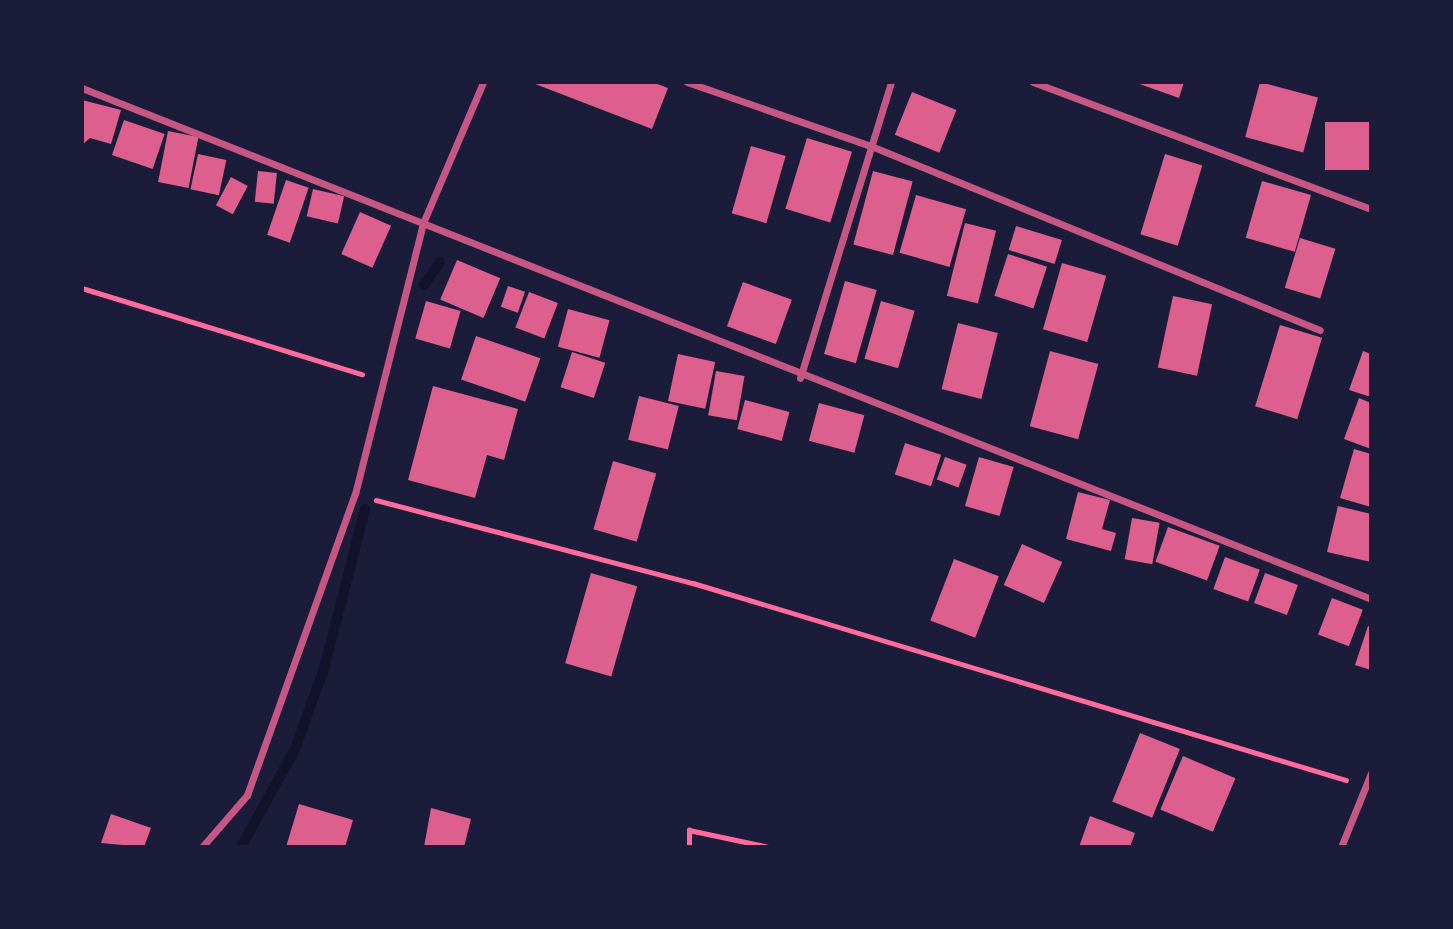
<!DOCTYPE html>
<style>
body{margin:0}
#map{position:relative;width:1453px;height:929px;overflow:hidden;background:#1b1b3a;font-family:"PT Sans",sans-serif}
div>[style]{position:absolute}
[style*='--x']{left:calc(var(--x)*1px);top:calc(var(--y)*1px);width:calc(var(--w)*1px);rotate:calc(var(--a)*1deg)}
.stream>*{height:10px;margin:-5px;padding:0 5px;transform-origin:5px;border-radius:5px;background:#12122b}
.building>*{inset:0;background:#dd5f8e;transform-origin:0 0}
.path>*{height:4.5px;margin:-2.25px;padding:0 2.25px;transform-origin:2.25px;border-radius:2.25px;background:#ff6b9d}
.minor>*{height:7px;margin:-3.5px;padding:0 3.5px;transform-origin:3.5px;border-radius:3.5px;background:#c65784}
span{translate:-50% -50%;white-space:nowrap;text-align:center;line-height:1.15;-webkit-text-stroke:5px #1b1b3a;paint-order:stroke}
.frame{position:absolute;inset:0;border:84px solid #1b1b3a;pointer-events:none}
</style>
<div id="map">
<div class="stream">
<i style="--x:424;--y:285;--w:28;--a:-55"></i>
<i style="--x:241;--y:847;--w:112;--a:-61.1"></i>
<i style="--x:295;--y:749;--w:85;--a:-70.1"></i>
<i style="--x:324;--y:669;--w:165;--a:-75.6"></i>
</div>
<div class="building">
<i style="clip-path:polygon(530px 82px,652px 82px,668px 88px,652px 129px)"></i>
<i style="clip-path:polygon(1134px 82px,1184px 82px,1179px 98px)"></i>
<i style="left:1260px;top:82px;width:60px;height:57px;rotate:15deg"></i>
<i style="left:912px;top:92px;width:48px;height:46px;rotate:22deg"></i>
<i style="clip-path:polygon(82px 100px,121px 110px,111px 144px,90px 138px,82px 145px)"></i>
<i style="left:124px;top:120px;width:43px;height:37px;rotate:19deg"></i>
<i style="left:1325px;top:122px;width:46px;height:48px"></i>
<i style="left:168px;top:131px;width:31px;height:52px;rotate:11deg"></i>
<i style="left:807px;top:138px;width:47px;height:74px;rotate:17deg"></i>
<i style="left:751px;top:146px;width:36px;height:70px;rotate:16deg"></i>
<i style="left:198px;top:154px;width:29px;height:36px;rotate:12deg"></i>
<i style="left:1165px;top:154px;width:39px;height:84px;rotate:17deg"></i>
<i style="left:258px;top:171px;width:19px;height:31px;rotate:6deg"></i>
<i style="left:873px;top:171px;width:41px;height:76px;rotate:15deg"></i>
<i style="left:231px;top:177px;width:19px;height:32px;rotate:28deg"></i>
<i style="left:286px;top:180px;width:24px;height:58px;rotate:19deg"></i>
<i style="left:1262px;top:181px;width:51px;height:59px;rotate:16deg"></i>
<i style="left:313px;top:189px;width:32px;height:28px;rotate:13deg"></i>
<i style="left:916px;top:195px;width:52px;height:60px;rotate:16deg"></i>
<i style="left:360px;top:212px;width:34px;height:46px;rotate:24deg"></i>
<i style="left:965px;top:223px;width:32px;height:75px;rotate:14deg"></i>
<i style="left:1016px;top:226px;width:48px;height:25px;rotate:17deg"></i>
<i style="left:1300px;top:238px;width:37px;height:52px;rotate:17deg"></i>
<i style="left:1008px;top:254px;width:41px;height:44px;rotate:18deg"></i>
<i style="left:457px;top:260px;width:47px;height:43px;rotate:23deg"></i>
<i style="left:1062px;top:263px;width:46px;height:69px;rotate:16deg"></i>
<i style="left:845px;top:281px;width:33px;height:76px;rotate:16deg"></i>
<i style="left:743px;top:282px;width:52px;height:47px;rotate:20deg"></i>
<i style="left:508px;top:286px;width:18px;height:22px;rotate:19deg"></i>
<i style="left:529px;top:292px;width:31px;height:38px;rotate:21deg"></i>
<i style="left:1173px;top:296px;width:40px;height:73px;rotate:12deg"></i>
<i style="left:426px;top:301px;width:36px;height:39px;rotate:16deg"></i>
<i style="left:881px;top:301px;width:35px;height:60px;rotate:16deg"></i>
<i style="left:568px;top:309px;width:43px;height:39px;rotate:15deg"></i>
<i style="left:958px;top:323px;width:41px;height:68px;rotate:14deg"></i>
<i style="left:1280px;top:325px;width:44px;height:85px;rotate:17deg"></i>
<i style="left:476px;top:336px;width:68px;height:46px;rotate:19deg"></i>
<i style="left:1050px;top:351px;width:50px;height:78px;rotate:15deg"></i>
<i style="clip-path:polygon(1363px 351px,1371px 354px,1371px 397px,1349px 390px)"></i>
<i style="left:572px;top:352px;width:35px;height:37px;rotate:18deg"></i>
<i style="left:678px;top:354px;width:38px;height:48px;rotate:12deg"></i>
<i style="left:716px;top:371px;width:29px;height:45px;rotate:10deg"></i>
<i style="clip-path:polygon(433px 386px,518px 409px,504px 460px,487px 455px,475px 498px,408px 480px)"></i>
<i style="left:639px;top:396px;width:41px;height:45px;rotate:14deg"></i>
<i style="clip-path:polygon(1359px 398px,1371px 403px,1371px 449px,1344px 439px)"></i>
<i style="left:745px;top:400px;width:46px;height:30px;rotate:15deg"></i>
<i style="left:819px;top:403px;width:47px;height:39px;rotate:15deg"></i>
<i style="left:905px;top:443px;width:38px;height:33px;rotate:18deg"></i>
<i style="clip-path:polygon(1354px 449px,1371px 454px,1371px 507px,1340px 498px)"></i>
<i style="left:945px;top:457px;width:23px;height:24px;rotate:20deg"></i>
<i style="left:979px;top:457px;width:36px;height:51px;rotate:16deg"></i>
<i style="left:613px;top:461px;width:45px;height:71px;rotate:16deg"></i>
<i style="clip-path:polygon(1078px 492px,1110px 500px,1102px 529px,1116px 533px,1111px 551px,1066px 539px)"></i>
<i style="clip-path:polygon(1338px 506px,1371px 514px,1371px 562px,1327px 552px)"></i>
<i style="left:1132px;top:518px;width:28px;height:42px;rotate:10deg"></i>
<i style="left:1168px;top:527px;width:55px;height:37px;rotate:20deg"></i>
<i style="left:1022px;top:544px;width:44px;height:45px;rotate:24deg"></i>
<i style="left:1225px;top:557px;width:37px;height:34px;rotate:20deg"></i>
<i style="left:954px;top:559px;width:48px;height:66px;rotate:21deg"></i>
<i style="left:591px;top:573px;width:48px;height:94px;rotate:16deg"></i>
<i style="left:1265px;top:573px;width:35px;height:32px;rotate:20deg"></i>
<i style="left:1332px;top:598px;width:33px;height:39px;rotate:21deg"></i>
<i style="clip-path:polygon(1368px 626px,1371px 627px,1371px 670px,1355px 665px)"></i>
<i style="left:1140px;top:733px;width:43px;height:74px;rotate:22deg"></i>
<i style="left:1183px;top:756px;width:57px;height:58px;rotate:23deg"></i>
<i style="clip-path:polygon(299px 804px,353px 820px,345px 847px,286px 847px)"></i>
<i style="clip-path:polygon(431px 808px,471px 819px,464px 847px,424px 847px)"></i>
<i style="clip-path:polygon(111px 814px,151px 828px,144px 847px,101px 843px)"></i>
<i style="clip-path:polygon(1090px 816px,1135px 833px,1130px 847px,1079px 847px)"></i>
</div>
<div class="path">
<i style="--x:82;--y:288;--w:293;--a:17.1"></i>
<i style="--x:376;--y:500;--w:328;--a:14.7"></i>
<i style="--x:693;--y:583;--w:682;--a:16.79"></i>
<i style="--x:689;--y:847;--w:17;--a:-90"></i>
<i style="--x:689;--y:830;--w:82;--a:12"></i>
</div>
<div class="minor">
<i style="--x:687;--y:82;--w:195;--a:19.2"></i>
<i style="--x:871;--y:146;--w:485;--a:22.3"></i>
<i style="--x:1033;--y:82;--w:361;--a:20.6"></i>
<i style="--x:82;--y:88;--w:1387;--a:21.62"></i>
<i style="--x:800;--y:378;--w:310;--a:-72.9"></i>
<i style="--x:202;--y:847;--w:69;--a:-49.1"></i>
<i style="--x:247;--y:795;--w:320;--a:-70.3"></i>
<i style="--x:355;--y:494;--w:279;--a:-75.9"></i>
<i style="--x:423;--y:223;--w:153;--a:-66.9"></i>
<i style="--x:1341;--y:847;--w:80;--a:-67.9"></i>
</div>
<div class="frame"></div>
</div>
